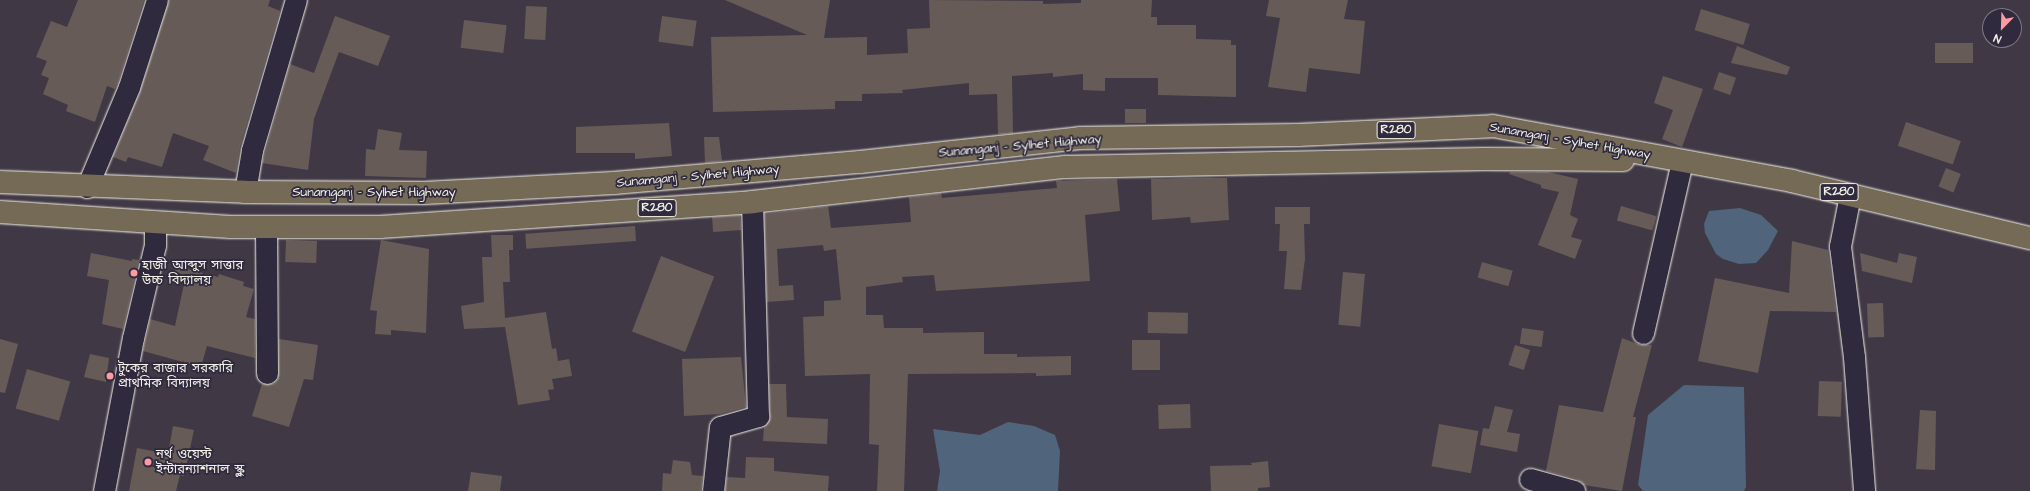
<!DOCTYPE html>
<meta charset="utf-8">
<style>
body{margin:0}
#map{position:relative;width:2030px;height:491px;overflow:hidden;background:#403945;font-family:"Architects Daughter","Noto Sans Bengali",sans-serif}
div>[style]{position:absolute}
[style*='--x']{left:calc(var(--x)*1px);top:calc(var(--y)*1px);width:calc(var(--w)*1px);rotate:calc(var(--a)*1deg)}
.water>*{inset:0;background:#50647b}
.building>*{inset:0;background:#675b57;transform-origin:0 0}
.roads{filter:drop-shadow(0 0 1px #f4f1e8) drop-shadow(0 0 1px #f4f1e8)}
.street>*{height:21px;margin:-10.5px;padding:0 10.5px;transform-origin:10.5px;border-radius:10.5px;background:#2f2a3d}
.primary>*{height:22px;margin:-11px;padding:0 11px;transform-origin:11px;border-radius:11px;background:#756a55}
.dots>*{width:11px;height:11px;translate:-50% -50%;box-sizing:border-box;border:2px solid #2f2a3d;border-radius:50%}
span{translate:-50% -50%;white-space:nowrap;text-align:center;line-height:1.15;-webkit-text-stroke:3.5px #2f2a3d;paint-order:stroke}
.shield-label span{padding:1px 3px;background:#2f2a3d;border:1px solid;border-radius:3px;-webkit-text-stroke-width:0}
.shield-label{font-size:12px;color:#f4f1e8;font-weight:700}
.street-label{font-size:13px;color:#f4f1e8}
.poi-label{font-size:13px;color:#f4f1e8}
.left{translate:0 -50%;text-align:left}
.north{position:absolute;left:1982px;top:8px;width:40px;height:40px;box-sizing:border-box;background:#2f2a3d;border:1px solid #7e7a81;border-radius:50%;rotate:203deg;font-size:11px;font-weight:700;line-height:16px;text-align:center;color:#f4f1e8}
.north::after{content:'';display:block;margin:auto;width:14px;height:18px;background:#ff9aa2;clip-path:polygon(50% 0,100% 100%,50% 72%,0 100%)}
</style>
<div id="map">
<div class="water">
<i style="clip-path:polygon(1740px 208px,1761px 215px,1778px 231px,1768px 250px,1756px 263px,1739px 264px,1723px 259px,1716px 254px,1705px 233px,1704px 224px,1709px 211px)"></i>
<i style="clip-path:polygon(1684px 385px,1744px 387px,1746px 487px,1744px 491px,1643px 491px,1638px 485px,1648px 415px)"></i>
<i style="clip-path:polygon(1008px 422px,1034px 426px,1055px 435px,1060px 451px,1058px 491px,937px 491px,940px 471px,933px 429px,980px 435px)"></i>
</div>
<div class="building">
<i style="clip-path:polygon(78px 0,144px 0,118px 83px,115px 89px,107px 86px,95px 122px,66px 111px,68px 105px,43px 94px,49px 78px,41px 75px,47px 61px,36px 57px,51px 21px,67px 27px)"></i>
<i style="clip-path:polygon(169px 0,270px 0,268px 6px,280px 11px,240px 147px,236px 173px,203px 160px,209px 146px,173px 133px,162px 167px,128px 157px,126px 162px,113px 157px,140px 91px)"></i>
<i style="clip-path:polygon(725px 0,830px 0,824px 38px,867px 37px,867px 55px,908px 53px,907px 29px,930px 28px,929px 0,1043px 1px,1043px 4px,1081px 3px,1081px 0,1152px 0,1151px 17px,1157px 17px,1157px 25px,1196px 25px,1196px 39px,1231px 40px,1231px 45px,1236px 45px,1236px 97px,1158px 95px,1158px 78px,1105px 78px,1105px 91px,1083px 90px,1083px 74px,1053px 77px,1053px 73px,1012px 76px,1013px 133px,1005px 134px,998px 134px,997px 94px,969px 95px,969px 83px,902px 90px,903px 93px,862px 94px,862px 101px,835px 101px,835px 109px,713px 112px,711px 37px,807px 35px)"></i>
<i style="clip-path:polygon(1269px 0,1348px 0,1344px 19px,1365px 21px,1360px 74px,1309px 68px,1306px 92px,1268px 87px,1280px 18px,1266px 16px)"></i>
<i style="left:526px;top:6px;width:21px;height:33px;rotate:3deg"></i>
<i style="left:1701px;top:9px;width:51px;height:22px;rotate:17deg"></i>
<i style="clip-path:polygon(335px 16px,390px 36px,378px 66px,339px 52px,314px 119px,308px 170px,262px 163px,290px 64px,314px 73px)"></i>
<i style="left:662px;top:16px;width:35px;height:26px;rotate:8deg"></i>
<i style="left:464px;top:20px;width:43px;height:28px;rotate:7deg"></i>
<i style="left:1973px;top:43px;width:20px;height:38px;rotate:90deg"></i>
<i style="clip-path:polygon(1737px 46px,1790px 67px,1787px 75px,1731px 63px)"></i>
<i style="left:1719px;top:72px;width:18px;height:18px;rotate:19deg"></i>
<i style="clip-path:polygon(1663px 76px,1703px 89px,1682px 147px,1662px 139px,1673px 110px,1654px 103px)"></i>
<i style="left:1125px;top:109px;width:21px;height:14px"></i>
<i style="left:1906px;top:122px;width:58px;height:25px;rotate:19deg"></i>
<i style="clip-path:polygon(669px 123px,672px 156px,635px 159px,635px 153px,576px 153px,576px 127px)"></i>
<i style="clip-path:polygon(378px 129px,402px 133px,399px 150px,427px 151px,426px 178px,365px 176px,366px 149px,375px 150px)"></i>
<i style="clip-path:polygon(704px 137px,719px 137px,722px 161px,705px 163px)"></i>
<i style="left:1946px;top:168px;width:16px;height:20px;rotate:22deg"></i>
<i style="clip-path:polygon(1510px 172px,1548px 172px,1578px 179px,1570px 215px,1578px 219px,1571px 237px,1582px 240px,1575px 259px,1538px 245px,1559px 192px,1541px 188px,1541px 185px,1509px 174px)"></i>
<i style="clip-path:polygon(1187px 178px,1227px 178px,1229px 220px,1191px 223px,1190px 217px,1152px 220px,1151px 179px)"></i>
<i style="clip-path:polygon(1117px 179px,1120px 211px,1085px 215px,1090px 281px,936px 291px,934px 275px,902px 277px,903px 282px,866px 287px,866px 315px,883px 315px,884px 328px,923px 328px,923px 333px,984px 332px,984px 354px,1017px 354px,1017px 357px,1071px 356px,1071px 375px,1036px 376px,1036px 373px,908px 374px,904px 491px,877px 491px,879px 445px,869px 444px,870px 374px,805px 376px,803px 317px,824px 316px,824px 301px,841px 300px,836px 249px,824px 251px,823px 245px,777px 249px,779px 286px,793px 285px,794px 300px,767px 302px,764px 214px,828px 206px,831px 228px,911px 222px,909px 197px,941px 193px,942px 198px,1057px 188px,1056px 181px)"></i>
<i style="left:1621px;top:206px;width:37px;height:15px;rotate:16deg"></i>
<i style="clip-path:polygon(1275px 207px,1310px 207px,1310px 224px,1304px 224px,1305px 259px,1301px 290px,1284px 289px,1287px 251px,1279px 251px,1280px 224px,1275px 224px)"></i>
<i style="left:740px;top:215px;width:15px;height:28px;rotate:86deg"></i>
<i style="left:635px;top:226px;width:15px;height:110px;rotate:86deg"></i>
<i style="clip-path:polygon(491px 235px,513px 235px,513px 250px,509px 250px,510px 282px,503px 282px,505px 318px,546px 312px,552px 349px,556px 348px,558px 361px,569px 359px,572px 376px,552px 379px,554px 389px,548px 390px,550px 400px,518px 405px,505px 327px,464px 329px,461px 306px,484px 302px,482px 257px,492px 257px)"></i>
<i style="left:286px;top:240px;width:31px;height:22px;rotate:2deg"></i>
<i style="clip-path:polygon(381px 240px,429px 249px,426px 333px,391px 330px,391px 335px,375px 334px,377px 311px,370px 310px)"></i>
<i style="clip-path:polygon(1792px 241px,1828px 250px,1836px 312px,1770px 311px,1758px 373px,1698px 361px,1715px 278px,1789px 293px)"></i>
<i style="clip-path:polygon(91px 253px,132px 261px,132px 259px,139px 260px,123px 329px,102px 324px,109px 280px,87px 276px)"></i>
<i style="clip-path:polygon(1860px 253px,1897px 263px,1899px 253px,1917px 257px,1912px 283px,1862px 271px)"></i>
<i style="left:661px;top:256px;width:57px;height:81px;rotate:21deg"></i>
<i style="left:1482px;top:262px;width:32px;height:16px;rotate:16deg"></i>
<i style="clip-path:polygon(176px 266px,218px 277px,219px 274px,244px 282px,243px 286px,254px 289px,246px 317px,255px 319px,255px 358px,207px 346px,201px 367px,143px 351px,150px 319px,175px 326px,184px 284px,173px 282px)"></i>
<i style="left:1343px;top:272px;width:22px;height:53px;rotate:5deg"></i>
<i style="left:1883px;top:303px;width:34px;height:16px;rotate:88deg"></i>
<i style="left:1148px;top:312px;width:40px;height:21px;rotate:1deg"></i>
<i style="left:1522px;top:328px;width:22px;height:16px;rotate:8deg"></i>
<i style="clip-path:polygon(1622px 338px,1640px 345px,1652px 345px,1633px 417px,1636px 417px,1622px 491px,1584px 485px,1577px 479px,1546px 471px,1559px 405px,1603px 412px)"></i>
<i style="clip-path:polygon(0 339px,18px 344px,5px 393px,0 392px)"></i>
<i style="clip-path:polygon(279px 339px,318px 345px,313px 380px,304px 379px,289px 427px,252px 416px,262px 384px,273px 384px,278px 379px)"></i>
<i style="left:1132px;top:340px;width:28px;height:30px"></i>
<i style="left:1515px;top:345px;width:16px;height:21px;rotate:18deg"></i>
<i style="clip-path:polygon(90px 354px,109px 358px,106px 382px,84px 377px)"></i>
<i style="clip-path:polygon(741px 357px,746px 407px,720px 414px,684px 416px,682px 359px)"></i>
<i style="left:27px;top:369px;width:45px;height:41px;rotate:16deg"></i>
<i style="left:1819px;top:381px;width:23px;height:35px;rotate:2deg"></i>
<i style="clip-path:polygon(769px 384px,786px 384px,787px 417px,828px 419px,827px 444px,763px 441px,764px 426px,770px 416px)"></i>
<i style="left:1190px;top:404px;width:24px;height:32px;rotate:88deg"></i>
<i style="clip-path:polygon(1495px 406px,1513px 410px,1507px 432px,1520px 434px,1517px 452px,1480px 445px,1483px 428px,1489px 429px)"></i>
<i style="clip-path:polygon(1920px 410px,1936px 411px,1935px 470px,1916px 469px)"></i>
<i style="left:1439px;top:424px;width:40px;height:43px;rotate:10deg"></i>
<i style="clip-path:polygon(173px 426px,194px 430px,184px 476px,180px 475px,176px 491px,129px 491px,137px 448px,168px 454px)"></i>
<i style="clip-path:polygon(746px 457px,774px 458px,774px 471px,829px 476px,828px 491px,725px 491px,727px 477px,745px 478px)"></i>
<i style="clip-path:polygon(673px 460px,690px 462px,692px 475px,703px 476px,701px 491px,662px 491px,663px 473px,671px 474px)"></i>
<i style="clip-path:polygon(1268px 461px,1270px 487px,1258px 488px,1258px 491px,1211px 491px,1210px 466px,1252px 465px,1251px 463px)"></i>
<i style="clip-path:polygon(471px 472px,502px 476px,500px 491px,468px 491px)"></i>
</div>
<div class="roads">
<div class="street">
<i style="--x:87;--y:187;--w:108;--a:-67.2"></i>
<i style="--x:129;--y:87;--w:91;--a:-72.2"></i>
<i style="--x:245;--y:192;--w:43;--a:-80.5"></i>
<i style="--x:252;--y:150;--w:156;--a:-73.7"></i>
<i style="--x:1850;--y:195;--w:52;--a:101.1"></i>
<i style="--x:1840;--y:246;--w:112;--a:82.8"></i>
<i style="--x:1854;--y:357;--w:134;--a:85.7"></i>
<i style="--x:266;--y:227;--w:146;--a:89.6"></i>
<i style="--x:1643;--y:333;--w:176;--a:-77.2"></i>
<i style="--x:1530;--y:479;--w:46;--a:15.3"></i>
<i style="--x:104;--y:491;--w:156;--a:-79.3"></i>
<i style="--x:133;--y:338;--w:96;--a:-76.7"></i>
<i style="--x:155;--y:245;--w:23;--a:-90"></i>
<i style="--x:713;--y:491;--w:64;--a:-83.8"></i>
<i style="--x:720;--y:427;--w:40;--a:-16"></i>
<i style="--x:758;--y:416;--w:214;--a:-91.6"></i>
</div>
<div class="primary">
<i style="--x:0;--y:182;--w:245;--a:2.3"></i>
<i style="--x:245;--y:192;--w:179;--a:0.3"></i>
<i style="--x:424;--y:193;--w:190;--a:-3"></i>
<i style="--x:614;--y:183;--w:247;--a:-4.9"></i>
<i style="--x:860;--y:162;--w:221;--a:-6.2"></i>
<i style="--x:1080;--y:138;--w:218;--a:-0.8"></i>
<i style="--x:1298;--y:135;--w:195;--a:-2.6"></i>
<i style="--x:1493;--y:126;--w:304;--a:10.4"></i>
<i style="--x:1792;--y:181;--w:245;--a:13.5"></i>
<i style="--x:0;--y:212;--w:231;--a:3.7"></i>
<i style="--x:231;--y:227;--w:149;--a:0"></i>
<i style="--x:380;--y:227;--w:373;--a:-3.8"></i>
<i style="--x:752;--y:202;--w:315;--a:-6.4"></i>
<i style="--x:1065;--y:167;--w:419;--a:-1.1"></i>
<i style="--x:1484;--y:159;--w:139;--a:0.4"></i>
</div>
</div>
<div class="dots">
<i style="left:134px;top:273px;background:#ff9aa2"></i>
<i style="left:110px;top:376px;background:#ff9aa2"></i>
<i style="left:148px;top:462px;background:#ff9aa2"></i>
</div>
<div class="shield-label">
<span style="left:1396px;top:130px">R280</span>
<span style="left:1839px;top:192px">R280</span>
<span style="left:657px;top:208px">R280</span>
</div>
<div class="street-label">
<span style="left:1570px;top:141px;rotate:10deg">Sunamganj - Sylhet Highway</span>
<span style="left:1020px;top:146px;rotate:-5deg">Sunamganj - Sylhet Highway</span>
<span style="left:698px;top:176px;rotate:-5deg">Sunamganj - Sylhet Highway</span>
<span style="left:374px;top:192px">Sunamganj - Sylhet Highway</span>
</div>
<div class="poi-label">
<span class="left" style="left:142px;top:273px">হাজী আব্দুস সাত্তার<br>উচ্চ বিদ্যালয়</span>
<span class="left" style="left:118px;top:376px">টুকের বাজার সরকারি<br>প্রাথমিক বিদ্যালয়</span>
<span class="left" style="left:156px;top:462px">নর্থ ওয়েস্ট<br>ইন্টারন্যাশনাল স্কুল</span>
</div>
<div class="north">N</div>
</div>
